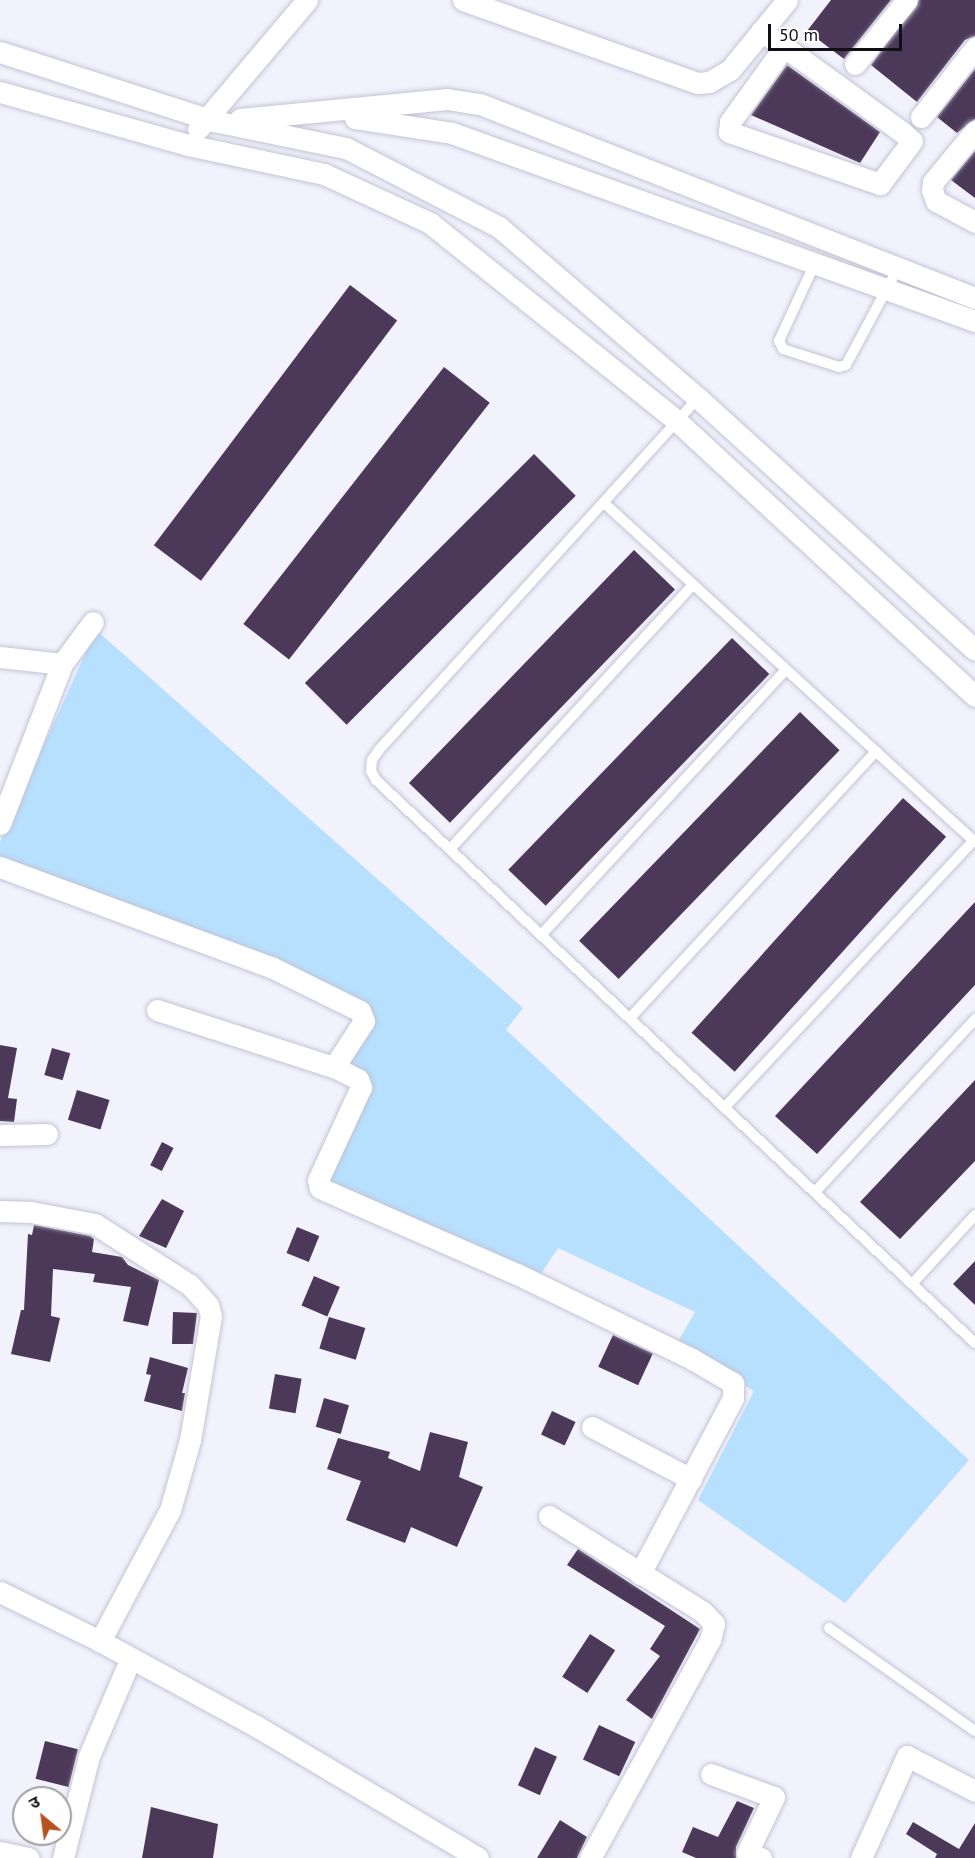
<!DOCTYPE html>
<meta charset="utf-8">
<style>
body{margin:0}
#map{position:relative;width:975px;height:1858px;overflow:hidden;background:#f2f2fd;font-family:"PT Sans","Noto Sans Devanagari",sans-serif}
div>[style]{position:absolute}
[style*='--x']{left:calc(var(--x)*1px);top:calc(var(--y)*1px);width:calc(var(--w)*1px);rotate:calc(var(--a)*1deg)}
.water>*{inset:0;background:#b7dffe}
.building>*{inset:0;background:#4c3959;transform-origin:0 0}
.roads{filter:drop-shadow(0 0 2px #c3c3d4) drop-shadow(0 0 2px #c3c3d4)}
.lane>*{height:10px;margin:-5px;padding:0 5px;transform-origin:5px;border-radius:5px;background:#fff}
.street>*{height:21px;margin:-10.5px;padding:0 10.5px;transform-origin:10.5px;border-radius:10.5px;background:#fff}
span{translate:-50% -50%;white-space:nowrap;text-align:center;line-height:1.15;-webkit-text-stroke:6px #fff;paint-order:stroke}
.north{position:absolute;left:12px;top:1786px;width:60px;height:60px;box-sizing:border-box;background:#fff;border:2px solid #9f9fa1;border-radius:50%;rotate:331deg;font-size:16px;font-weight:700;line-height:24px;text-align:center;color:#0f0f15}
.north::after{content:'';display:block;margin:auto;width:21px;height:27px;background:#b5511f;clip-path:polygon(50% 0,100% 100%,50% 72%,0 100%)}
.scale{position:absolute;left:768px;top:24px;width:134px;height:27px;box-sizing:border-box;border:3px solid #0f0f15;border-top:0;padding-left:8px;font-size:18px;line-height:21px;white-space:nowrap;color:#0f0f15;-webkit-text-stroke:4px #fff;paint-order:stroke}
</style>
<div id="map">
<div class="water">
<i style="clip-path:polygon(96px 630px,523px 1008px,506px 1030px,969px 1460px,845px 1603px,698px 1500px,754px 1391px,676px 1345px,695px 1312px,558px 1248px,537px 1280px,309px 1188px,364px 1073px,330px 1063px,355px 1023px,321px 999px,0 868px,0 842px)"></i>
</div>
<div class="building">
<i style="clip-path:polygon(831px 0,891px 0,844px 59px,807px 31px)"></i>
<i style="clip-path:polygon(919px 0,975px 0,975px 36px,965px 40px,917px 102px,871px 65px)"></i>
<i style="clip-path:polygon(787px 65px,880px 132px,860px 163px,751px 115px)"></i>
<i style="clip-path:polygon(975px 69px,975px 119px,957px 133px,937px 117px)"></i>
<i style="clip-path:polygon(975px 151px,975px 198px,951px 180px)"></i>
<i style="left:350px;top:285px;width:59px;height:326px;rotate:37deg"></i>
<i style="left:444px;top:367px;width:58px;height:326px;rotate:38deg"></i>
<i style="left:534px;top:454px;width:59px;height:324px;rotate:45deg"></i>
<i style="left:634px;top:550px;width:57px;height:324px;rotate:44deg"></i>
<i style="left:732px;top:638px;width:52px;height:322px;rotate:44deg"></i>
<i style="left:800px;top:712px;width:55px;height:318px;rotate:44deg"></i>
<i style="left:903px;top:798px;width:58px;height:316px;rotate:42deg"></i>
<i style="clip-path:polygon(975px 902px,975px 985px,817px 1154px,775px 1116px)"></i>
<i style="clip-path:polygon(0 1045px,17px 1048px,8px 1098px,17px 1099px,14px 1122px,0 1121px)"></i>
<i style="left:52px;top:1048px;width:19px;height:28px;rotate:16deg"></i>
<i style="clip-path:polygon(975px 1080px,975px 1161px,900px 1239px,860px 1202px)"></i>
<i style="left:77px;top:1090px;width:34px;height:31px;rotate:17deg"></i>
<i style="left:162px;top:1142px;width:13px;height:26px;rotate:27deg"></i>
<i style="clip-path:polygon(162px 1199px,184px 1211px,166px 1248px,139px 1236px)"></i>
<i style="clip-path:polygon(34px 1225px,90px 1236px,94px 1239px,92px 1252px,122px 1257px,128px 1265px,159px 1280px,148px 1326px,123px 1321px,131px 1287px,93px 1282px,95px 1274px,53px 1269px,51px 1316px,60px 1318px,50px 1362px,11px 1354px,21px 1310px,24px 1310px,28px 1234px,32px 1235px)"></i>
<i style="left:297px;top:1227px;width:24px;height:28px;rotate:22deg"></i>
<i style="clip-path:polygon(975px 1261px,975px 1305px,953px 1284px)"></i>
<i style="left:314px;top:1276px;width:28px;height:32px;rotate:23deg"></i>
<i style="clip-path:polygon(173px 1312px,197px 1313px,193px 1344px,172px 1344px)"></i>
<i style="left:329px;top:1317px;width:38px;height:33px;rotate:17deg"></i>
<i style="left:613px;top:1335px;width:44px;height:35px;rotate:25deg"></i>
<i style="clip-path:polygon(150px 1357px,188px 1368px,182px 1393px,185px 1393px,182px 1411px,144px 1401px,151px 1375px,146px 1374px)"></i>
<i style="left:275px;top:1374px;width:27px;height:35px;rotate:10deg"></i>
<i style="left:324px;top:1398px;width:26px;height:30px;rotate:16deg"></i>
<i style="left:552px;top:1411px;width:26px;height:26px;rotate:25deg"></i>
<i style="clip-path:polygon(430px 1432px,468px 1442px,459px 1477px,483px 1487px,457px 1547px,411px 1527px,405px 1543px,346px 1520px,361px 1481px,327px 1469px,338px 1438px,390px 1452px,388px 1458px,420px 1471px)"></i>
<i style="clip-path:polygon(578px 1549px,700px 1629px,652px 1719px,626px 1700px,660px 1656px,650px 1649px,665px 1626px,567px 1565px)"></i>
<i style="left:590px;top:1634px;width:30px;height:51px;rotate:33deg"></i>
<i style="left:599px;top:1725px;width:40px;height:38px;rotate:25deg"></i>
<i style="left:45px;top:1741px;width:34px;height:39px;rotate:14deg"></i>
<i style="left:535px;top:1747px;width:24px;height:42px;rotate:24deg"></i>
<i style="clip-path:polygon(737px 1801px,754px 1808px,736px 1847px,736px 1858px,696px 1858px,682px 1852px,693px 1827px,718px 1837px)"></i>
<i style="clip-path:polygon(151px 1807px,218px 1824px,213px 1858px,142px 1858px)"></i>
<i style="clip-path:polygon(560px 1820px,587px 1837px,577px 1858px,537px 1858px)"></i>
<i style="clip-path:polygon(913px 1822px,959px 1849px,975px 1823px,975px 1858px,935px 1858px,937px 1854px,906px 1834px)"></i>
</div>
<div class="roads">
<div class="lane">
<i style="--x:815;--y:263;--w:86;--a:114.8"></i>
<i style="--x:779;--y:341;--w:9;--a:63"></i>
<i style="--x:783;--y:349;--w:59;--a:17.8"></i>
<i style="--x:839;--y:367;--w:7;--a:-16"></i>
<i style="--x:846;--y:365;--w:108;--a:-61.8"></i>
<i style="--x:698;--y:398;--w:475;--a:132.2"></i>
<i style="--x:379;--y:750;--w:12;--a:125"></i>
<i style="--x:372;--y:760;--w:11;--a:95"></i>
<i style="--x:371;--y:771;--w:10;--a:61"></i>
<i style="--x:376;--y:780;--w:822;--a:43.23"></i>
<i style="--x:604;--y:503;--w:503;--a:42.42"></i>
<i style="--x:451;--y:848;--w:357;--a:-47.4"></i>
<i style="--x:542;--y:934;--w:359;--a:-47.3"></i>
<i style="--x:630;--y:1018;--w:363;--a:-47.3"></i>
<i style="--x:725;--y:1107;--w:365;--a:-47"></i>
<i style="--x:815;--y:1192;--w:236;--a:-47.2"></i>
<i style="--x:912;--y:1284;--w:93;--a:-47.6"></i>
<i style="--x:829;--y:1628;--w:179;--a:35.2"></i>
</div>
<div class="street">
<i style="--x:463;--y:0;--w:249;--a:19.5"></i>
<i style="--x:698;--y:83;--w:11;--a:-5"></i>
<i style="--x:709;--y:82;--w:24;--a:-30"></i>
<i style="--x:730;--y:70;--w:90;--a:-50.8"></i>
<i style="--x:761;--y:31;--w:28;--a:35"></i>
<i style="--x:784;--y:47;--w:19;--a:35"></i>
<i style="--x:800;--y:58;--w:126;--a:36"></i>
<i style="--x:902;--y:132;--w:13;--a:42"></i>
<i style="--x:912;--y:141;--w:54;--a:126.7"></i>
<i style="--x:880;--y:184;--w:160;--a:-161"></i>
<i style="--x:729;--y:132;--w:10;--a:-84"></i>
<i style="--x:730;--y:122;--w:92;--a:-54.2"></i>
<i style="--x:0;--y:52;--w:225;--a:17.9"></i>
<i style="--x:214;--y:121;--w:135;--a:11.6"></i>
<i style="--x:346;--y:148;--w:172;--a:27.3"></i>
<i style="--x:499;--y:227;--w:262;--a:40.7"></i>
<i style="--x:698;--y:398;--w:374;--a:42.3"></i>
<i style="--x:855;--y:64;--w:82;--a:-50.9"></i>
<i style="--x:0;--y:92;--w:195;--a:15.7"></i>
<i style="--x:188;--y:145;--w:139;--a:12"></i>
<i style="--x:324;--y:174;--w:117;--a:24.8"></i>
<i style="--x:430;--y:223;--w:318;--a:38.7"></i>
<i style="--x:678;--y:422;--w:404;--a:42.7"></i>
<i style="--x:921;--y:117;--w:88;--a:-52"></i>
<i style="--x:355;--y:118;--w:98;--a:8.8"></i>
<i style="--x:452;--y:133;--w:556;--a:19.77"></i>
<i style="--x:240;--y:119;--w:208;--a:-5.5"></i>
<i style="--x:447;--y:99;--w:33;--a:9"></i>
<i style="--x:480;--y:104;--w:532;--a:21.4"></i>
<i style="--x:198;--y:129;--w:169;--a:-49.8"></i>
<i style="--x:975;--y:131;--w:66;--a:129.5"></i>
<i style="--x:933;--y:182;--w:8;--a:97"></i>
<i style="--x:932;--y:190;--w:12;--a:70"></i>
<i style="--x:936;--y:201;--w:44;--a:28.3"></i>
<i style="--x:0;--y:657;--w:62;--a:6.4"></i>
<i style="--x:0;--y:824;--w:172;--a:-68.8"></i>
<i style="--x:62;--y:664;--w:52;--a:-53.6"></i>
<i style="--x:0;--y:867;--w:289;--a:20.3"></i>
<i style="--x:271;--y:967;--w:99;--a:26.3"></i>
<i style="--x:360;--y:1011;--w:11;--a:68"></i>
<i style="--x:364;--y:1021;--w:55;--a:123.1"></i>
<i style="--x:157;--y:1010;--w:186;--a:17.9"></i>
<i style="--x:334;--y:1067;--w:27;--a:27"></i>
<i style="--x:358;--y:1079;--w:9;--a:69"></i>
<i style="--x:361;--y:1087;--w:102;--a:114.8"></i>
<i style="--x:318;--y:1180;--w:8;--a:76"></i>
<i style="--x:320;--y:1188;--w:215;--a:23.6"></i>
<i style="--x:517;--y:1274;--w:195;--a:25.9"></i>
<i style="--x:692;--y:1359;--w:48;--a:30.3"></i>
<i style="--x:733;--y:1383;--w:15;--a:90"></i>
<i style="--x:733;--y:1398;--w:199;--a:117.9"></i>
<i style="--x:0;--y:1135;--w:47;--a:-1.2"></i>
<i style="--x:0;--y:1211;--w:31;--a:2"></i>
<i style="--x:31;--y:1212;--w:65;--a:10.6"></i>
<i style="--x:95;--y:1224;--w:113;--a:32.7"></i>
<i style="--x:190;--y:1285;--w:27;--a:48"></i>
<i style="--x:208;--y:1305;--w:11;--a:75"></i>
<i style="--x:211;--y:1316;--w:126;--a:99.6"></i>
<i style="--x:190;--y:1440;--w:73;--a:105.9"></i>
<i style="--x:170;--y:1510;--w:149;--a:118.1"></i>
<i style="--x:592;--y:1427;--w:112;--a:27.7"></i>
<i style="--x:549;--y:1516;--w:181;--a:31.9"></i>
<i style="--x:703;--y:1612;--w:16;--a:47"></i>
<i style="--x:714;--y:1624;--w:16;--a:104"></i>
<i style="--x:710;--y:1640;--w:249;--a:118.8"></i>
<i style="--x:0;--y:1592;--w:111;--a:26.1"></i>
<i style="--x:100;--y:1641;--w:178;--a:28.6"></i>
<i style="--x:256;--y:1726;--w:258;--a:30.7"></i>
<i style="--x:711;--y:1774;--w:67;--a:20.1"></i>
<i style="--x:774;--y:1797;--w:62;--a:115.7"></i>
<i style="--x:747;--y:1853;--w:15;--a:20"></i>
<i style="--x:0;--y:1852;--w:29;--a:12"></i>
<i style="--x:63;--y:1858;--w:105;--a:-75.7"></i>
<i style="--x:89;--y:1756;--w:104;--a:-66.9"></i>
<i style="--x:861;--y:1858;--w:112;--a:-65.7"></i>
<i style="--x:907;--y:1756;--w:76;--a:27.2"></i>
</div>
</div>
<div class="north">उ</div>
<div class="scale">50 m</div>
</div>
